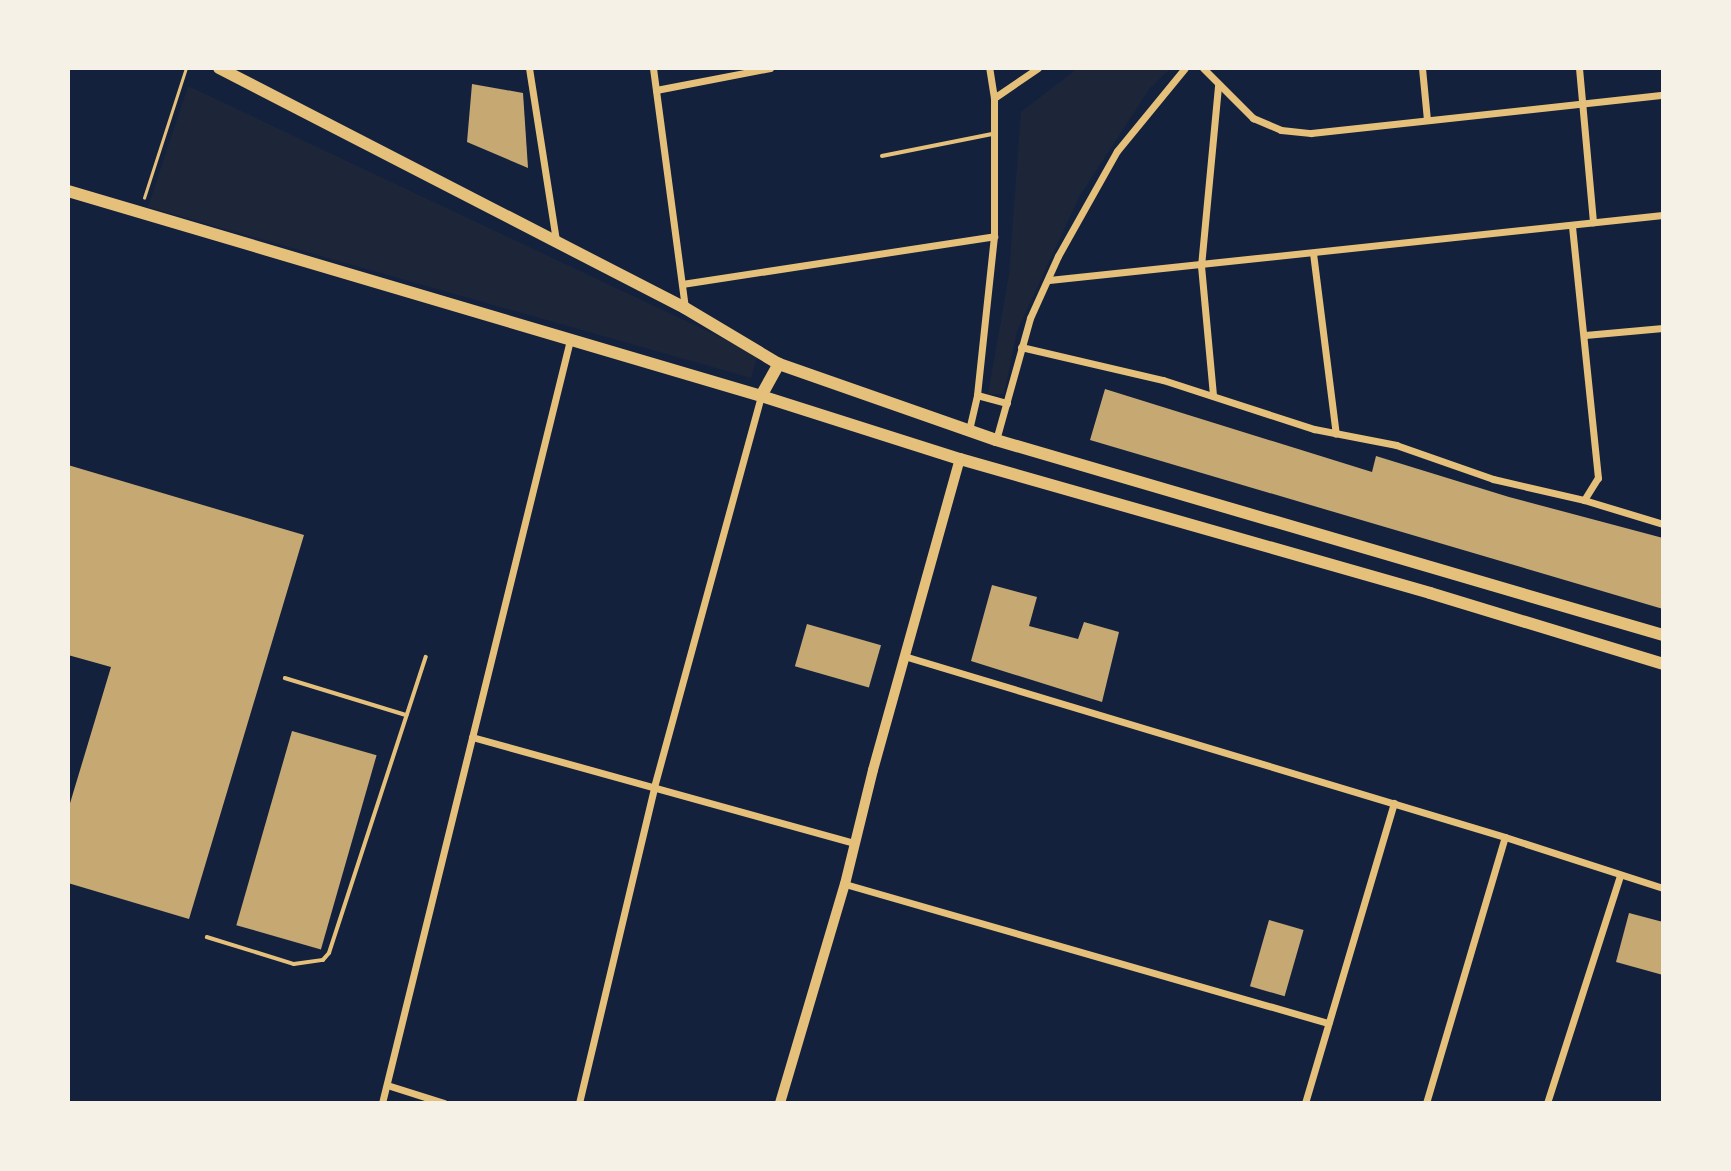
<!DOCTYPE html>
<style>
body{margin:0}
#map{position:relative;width:1731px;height:1171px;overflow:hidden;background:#14213d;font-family:Arial,sans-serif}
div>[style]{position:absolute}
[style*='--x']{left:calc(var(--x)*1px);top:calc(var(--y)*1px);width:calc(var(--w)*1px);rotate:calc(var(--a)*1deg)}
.green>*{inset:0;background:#1d2539}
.building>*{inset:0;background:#c6a872;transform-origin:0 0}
.path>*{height:2.5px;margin:-1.25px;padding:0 1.25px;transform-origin:1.25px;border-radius:1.25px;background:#e5c07b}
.service>*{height:3.5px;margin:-1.75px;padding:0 1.75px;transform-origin:1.75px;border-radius:1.75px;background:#e5c07b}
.minor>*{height:7px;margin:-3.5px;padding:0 3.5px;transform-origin:3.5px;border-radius:3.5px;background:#e5c07b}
.tertiary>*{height:10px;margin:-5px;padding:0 5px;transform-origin:5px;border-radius:5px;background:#e5c07b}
.primary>*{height:12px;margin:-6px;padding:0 6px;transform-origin:6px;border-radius:6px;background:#e5c07b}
span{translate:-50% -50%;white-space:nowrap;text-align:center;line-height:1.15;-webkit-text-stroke:5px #f6f1e7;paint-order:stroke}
.frame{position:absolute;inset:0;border:70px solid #f6f1e7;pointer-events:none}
</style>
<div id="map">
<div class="green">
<i style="clip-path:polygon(1078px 68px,1171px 68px,1150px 88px,1079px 197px,1017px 331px,1004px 394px,988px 394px,1009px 275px,1021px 112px)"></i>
<i style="clip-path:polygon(188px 86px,758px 355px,751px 378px,148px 207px)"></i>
</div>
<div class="building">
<i style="clip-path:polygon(472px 84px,523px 93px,528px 168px,467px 142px)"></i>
<i style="clip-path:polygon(1105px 389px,1372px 472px,1376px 456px,1509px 497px,1663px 538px,1663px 609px,1090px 440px)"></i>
<i style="clip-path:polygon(68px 465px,304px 535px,189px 919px,68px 883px,68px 810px,111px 667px,68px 655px)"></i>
<i style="clip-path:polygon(992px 585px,1037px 597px,1029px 626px,1078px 639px,1084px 622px,1119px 632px,1102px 702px,971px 661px)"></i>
<i style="left:807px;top:624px;width:77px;height:44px;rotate:16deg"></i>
<i style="left:292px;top:731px;width:88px;height:202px;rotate:16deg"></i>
<i style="clip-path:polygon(1629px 913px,1663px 922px,1663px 975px,1616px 962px)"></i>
<i style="left:1269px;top:920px;width:36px;height:69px;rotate:16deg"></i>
</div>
<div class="path">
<i style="--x:144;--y:198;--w:137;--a:-72.1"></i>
</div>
<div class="service">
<i style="--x:882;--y:156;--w:112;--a:-11.3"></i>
<i style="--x:285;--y:678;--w:127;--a:17"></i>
<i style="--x:207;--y:937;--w:91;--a:17.2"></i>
<i style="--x:294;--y:964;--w:29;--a:-8"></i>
<i style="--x:323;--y:960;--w:9;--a:-49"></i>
<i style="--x:329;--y:953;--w:311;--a:-71.9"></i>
</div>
<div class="minor">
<i style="--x:529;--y:68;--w:174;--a:81.1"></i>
<i style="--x:653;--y:68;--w:241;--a:82.4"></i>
<i style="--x:1203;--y:68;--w:71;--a:45"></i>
<i style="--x:1253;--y:118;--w:30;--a:23"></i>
<i style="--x:1281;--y:130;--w:30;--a:6"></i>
<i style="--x:1311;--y:133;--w:354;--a:-6.2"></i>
<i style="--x:1422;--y:68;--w:52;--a:84.5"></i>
<i style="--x:1579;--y:68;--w:155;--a:84.8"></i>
<i style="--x:656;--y:90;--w:116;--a:-10.9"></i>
<i style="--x:994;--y:98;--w:53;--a:-34.3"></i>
<i style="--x:1313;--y:253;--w:182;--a:82.8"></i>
<i style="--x:1049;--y:280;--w:617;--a:-6.04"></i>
<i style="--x:682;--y:284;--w:316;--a:-8.7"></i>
<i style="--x:1585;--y:335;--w:78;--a:-5.1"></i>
<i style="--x:1021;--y:347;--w:146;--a:13.1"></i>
<i style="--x:1163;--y:380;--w:159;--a:18"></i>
<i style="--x:1314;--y:429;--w:84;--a:11"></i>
<i style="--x:1396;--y:445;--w:103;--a:19.3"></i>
<i style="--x:1493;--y:479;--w:93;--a:13"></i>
<i style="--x:1584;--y:500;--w:26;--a:-58"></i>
<i style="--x:1598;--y:478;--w:254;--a:-95.9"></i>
<i style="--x:977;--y:395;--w:31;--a:15"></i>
<i style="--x:1213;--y:395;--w:130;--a:-95.3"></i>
<i style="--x:1201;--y:266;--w:182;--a:-84.6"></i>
<i style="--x:969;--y:430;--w:36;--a:-77"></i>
<i style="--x:977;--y:395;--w:160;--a:-83.9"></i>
<i style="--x:994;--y:236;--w:138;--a:-90"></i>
<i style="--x:994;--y:98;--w:30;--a:-99"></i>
<i style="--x:996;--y:440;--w:127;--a:-74.4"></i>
<i style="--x:1030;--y:318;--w:68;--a:-65.7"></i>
<i style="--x:1058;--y:256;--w:120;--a:-60.7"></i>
<i style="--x:1117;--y:151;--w:107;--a:-50.7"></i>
<i style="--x:1584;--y:500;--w:83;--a:16.9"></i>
<i style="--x:904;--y:656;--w:628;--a:16.76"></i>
<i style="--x:1505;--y:837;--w:166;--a:17.9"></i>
<i style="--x:472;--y:737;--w:397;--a:15.5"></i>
<i style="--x:845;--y:884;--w:503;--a:16.06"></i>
<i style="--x:387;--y:1085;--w:60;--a:17.5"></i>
<i style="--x:382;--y:1103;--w:786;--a:-76.16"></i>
<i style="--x:579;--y:1103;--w:325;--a:-76.6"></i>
<i style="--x:654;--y:787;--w:405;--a:-74.7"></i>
<i style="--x:1305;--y:1103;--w:313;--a:-73.5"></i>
<i style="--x:1426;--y:1103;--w:277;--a:-73.5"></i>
<i style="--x:1547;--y:1103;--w:239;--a:-72.2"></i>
</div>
<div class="tertiary">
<i style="--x:780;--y:1103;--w:228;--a:-73.5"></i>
<i style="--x:845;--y:884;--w:117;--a:-76.2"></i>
<i style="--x:873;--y:770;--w:323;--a:-74.4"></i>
</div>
<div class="primary">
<i style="--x:219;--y:68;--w:524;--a:27.25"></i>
<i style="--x:685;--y:308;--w:109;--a:30.8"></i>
<i style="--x:779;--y:364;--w:230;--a:19.3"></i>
<i style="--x:996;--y:440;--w:695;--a:16.3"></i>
<i style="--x:68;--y:191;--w:723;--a:16.48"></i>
<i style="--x:761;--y:396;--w:209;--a:17.6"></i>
<i style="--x:960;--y:459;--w:489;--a:15.9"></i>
<i style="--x:1430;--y:593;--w:244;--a:16.9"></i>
<i style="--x:761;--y:396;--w:37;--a:-61"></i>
</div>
<div class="frame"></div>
</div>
